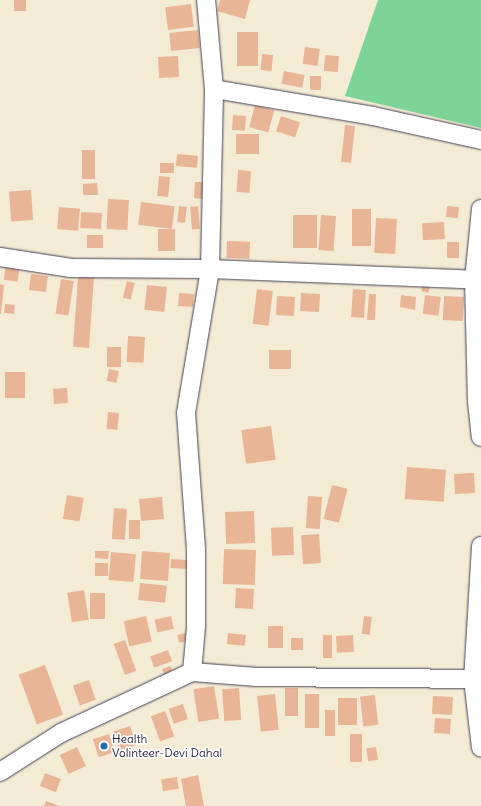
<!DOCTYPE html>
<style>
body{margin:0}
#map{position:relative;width:481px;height:806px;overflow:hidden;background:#f4ebd5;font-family:Delius,sans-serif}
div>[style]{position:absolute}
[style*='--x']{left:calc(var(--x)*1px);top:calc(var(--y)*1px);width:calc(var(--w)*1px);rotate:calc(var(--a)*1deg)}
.green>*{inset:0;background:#7ed498}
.building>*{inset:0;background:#e9b597;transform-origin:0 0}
.roads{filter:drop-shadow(0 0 1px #424052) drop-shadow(0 0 1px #424052)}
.minor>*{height:18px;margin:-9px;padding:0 9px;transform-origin:9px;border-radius:9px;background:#fff}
.dots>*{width:11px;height:11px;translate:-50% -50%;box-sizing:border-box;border:2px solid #fff;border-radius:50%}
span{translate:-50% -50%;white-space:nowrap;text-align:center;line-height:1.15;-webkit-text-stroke:3.5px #fff;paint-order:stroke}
.poi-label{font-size:12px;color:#22223b}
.left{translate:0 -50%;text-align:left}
</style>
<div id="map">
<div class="green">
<i style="clip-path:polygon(378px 0,481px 0,481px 128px,345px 96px)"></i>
</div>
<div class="building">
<i style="left:14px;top:0;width:12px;height:11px"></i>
<i style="clip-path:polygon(220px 0,250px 0,245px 19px,217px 11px)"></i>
<i style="left:191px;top:4px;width:23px;height:26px;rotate:83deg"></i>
<i style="left:198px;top:30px;width:18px;height:29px;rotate:84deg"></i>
<i style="left:237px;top:32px;width:21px;height:34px"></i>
<i style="left:305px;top:47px;width:15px;height:17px;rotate:8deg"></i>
<i style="left:262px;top:54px;width:11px;height:16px;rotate:5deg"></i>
<i style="left:325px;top:55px;width:14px;height:16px;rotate:4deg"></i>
<i style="left:178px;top:56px;width:21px;height:20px;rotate:87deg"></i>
<i style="left:284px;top:71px;width:21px;height:13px;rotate:11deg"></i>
<i style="left:310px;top:76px;width:11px;height:14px"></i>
<i style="left:255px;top:105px;width:20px;height:23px;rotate:15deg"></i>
<i style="left:233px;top:115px;width:13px;height:15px;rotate:4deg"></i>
<i style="left:281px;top:116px;width:20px;height:16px;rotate:18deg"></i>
<i style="left:345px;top:125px;width:10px;height:37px;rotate:6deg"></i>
<i style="left:236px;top:134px;width:23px;height:20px"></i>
<i style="left:82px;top:150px;width:13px;height:29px"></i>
<i style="left:177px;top:154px;width:21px;height:12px;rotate:5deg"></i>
<i style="left:160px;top:163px;width:14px;height:10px"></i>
<i style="left:238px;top:170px;width:13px;height:22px;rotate:4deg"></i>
<i style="left:159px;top:176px;width:11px;height:20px;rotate:5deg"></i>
<i style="clip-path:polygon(195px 182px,204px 182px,204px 199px,194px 198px)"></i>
<i style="clip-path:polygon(97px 183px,98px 195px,83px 195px,83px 184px)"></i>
<i style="left:31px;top:190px;width:30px;height:22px;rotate:86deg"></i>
<i style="left:108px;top:199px;width:21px;height:30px;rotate:3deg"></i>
<i style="left:141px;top:202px;width:34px;height:23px;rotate:7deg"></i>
<i style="left:179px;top:206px;width:8px;height:16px;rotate:7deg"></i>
<i style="left:198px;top:206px;width:23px;height:8px;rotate:85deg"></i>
<i style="left:447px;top:206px;width:12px;height:11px;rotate:5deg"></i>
<i style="left:59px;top:207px;width:21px;height:22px;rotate:5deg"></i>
<i style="left:352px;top:209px;width:19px;height:37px"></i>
<i style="left:81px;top:212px;width:21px;height:16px;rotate:3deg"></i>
<i style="left:293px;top:215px;width:24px;height:33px"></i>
<i style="left:321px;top:215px;width:15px;height:35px;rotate:4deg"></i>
<i style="left:376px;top:218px;width:21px;height:35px;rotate:3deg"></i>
<i style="left:444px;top:222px;width:17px;height:22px;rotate:87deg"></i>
<i style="left:158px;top:229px;width:17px;height:22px"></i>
<i style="left:87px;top:235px;width:16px;height:13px"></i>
<i style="left:227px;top:241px;width:23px;height:17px;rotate:2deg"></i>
<i style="left:447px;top:242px;width:12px;height:16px"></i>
<i style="left:6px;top:264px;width:14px;height:16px;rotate:8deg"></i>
<i style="left:31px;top:274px;width:17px;height:16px;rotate:7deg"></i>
<i style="left:78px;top:276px;width:16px;height:71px;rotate:4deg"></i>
<i style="left:61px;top:279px;width:13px;height:35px;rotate:9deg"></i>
<i style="left:127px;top:281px;width:8px;height:17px;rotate:14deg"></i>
<i style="clip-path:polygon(0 284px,4px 285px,1px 314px,0 314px)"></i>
<i style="clip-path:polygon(424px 284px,430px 286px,428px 293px,421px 291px)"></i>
<i style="left:147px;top:285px;width:20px;height:25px;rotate:6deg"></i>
<i style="left:257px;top:289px;width:16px;height:35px;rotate:7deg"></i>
<i style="left:353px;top:289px;width:13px;height:28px;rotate:4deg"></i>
<i style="left:179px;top:293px;width:15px;height:13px;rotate:4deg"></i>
<i style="left:301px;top:293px;width:19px;height:18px;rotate:3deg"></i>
<i style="clip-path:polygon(369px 294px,376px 294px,375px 320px,367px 320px)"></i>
<i style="clip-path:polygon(401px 295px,416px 297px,415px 310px,400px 307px)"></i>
<i style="left:425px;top:295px;width:16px;height:19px;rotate:7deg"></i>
<i style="left:277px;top:296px;width:18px;height:19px;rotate:3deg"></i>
<i style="left:444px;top:296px;width:20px;height:24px;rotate:3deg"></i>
<i style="left:5px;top:304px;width:10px;height:9px;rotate:6deg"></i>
<i style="left:128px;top:336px;width:17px;height:26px;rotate:3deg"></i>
<i style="left:107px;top:347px;width:14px;height:20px"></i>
<i style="left:269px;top:350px;width:22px;height:19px"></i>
<i style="left:109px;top:369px;width:10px;height:12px;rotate:11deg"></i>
<i style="left:5px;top:372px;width:20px;height:26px"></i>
<i style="left:67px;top:388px;width:15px;height:14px;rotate:86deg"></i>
<i style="left:108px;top:412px;width:11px;height:17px;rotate:5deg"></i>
<i style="left:271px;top:426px;width:34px;height:30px;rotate:82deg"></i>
<i style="left:407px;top:467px;width:39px;height:32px;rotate:4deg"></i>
<i style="left:474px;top:473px;width:20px;height:20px;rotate:87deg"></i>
<i style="left:332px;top:485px;width:16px;height:35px;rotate:14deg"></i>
<i style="left:67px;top:495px;width:17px;height:24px;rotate:10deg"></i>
<i style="left:308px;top:496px;width:14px;height:32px;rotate:4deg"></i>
<i style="left:162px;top:497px;width:22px;height:23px;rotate:85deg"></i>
<i style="left:114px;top:508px;width:13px;height:31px;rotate:4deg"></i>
<i style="left:254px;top:511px;width:32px;height:29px;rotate:88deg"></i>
<i style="left:129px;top:520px;width:11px;height:19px"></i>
<i style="left:293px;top:527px;width:28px;height:22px;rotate:88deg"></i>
<i style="left:319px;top:534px;width:29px;height:18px;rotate:86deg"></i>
<i style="left:224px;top:549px;width:32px;height:35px;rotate:2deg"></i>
<i style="clip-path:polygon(95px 551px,109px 551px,108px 559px,95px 558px)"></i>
<i style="left:142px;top:551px;width:28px;height:28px;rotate:4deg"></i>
<i style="left:111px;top:552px;width:25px;height:28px;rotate:5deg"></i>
<i style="left:171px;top:559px;width:16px;height:9px;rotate:4deg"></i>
<i style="left:95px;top:563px;width:13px;height:13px"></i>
<i style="left:140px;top:583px;width:27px;height:17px;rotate:6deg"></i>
<i style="left:236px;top:588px;width:18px;height:20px;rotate:3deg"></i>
<i style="left:84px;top:590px;width:30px;height:17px;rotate:81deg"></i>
<i style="left:90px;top:593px;width:15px;height:26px"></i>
<i style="left:146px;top:616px;width:26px;height:23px;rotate:77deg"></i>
<i style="left:171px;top:616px;width:13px;height:17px;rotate:77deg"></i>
<i style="left:364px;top:616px;width:8px;height:18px;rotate:7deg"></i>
<i style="left:268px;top:626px;width:15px;height:22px"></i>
<i style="left:185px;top:633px;width:8px;height:8px;rotate:76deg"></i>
<i style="left:228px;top:633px;width:18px;height:11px;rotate:6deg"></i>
<i style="left:323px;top:635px;width:9px;height:23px"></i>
<i style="left:353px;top:635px;width:17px;height:17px;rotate:87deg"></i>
<i style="left:291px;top:638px;width:12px;height:12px"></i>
<i style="left:125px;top:640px;width:33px;height:12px;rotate:70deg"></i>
<i style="left:168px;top:650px;width:12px;height:19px;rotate:70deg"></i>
<i style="left:45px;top:665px;width:53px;height:28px;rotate:70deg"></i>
<i style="clip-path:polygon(171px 666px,173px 675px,165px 677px,162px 669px)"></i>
<i style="left:89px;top:680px;width:21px;height:17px;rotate:71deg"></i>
<i style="left:214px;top:686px;width:33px;height:21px;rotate:81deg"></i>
<i style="left:239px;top:688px;width:32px;height:17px;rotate:86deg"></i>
<i style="left:285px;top:688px;width:13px;height:28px"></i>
<i style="left:275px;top:694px;width:36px;height:18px;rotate:84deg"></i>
<i style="left:305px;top:694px;width:14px;height:34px"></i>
<i style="left:375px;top:695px;width:30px;height:15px;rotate:84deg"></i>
<i style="left:433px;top:696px;width:20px;height:18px;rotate:3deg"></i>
<i style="left:338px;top:698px;width:19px;height:27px"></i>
<i style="left:183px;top:704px;width:16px;height:15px;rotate:72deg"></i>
<i style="left:325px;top:710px;width:10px;height:26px"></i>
<i style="left:165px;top:711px;width:27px;height:15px;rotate:70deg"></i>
<i style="left:435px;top:718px;width:16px;height:15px;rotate:4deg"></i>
<i style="left:130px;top:726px;width:20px;height:17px;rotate:72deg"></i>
<i style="left:109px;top:734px;width:19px;height:17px;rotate:72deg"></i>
<i style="left:350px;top:734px;width:12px;height:28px"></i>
<i style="left:77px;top:747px;width:21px;height:19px;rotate:65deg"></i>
<i style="left:376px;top:747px;width:13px;height:10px;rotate:81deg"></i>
<i style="left:45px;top:773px;width:17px;height:14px;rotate:21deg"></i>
<i style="clip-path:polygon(198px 775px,204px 806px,186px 806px,181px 779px)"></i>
<i style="left:177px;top:777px;width:12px;height:16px;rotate:81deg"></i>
<i style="clip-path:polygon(46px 801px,59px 806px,44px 806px)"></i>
</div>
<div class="roads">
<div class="minor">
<i style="--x:214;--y:89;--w:161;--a:9.6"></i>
<i style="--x:373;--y:116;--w:111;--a:12.5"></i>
<i style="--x:481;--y:209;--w:71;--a:95.6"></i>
<i style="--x:474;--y:280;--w:121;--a:88.6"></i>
<i style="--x:477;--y:401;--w:36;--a:84"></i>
<i style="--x:0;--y:257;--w:72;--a:8.8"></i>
<i style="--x:71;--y:268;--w:139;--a:0.4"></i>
<i style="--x:210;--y:269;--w:271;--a:2.3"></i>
<i style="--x:481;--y:546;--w:133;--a:93.4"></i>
<i style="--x:473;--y:679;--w:69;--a:83.4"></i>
<i style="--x:192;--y:672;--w:45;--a:-84.9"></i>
<i style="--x:196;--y:627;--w:78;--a:-90"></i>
<i style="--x:196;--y:549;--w:136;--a:-94.2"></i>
<i style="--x:186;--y:413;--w:146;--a:-80.5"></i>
<i style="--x:210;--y:269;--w:180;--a:-88.7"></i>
<i style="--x:214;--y:89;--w:89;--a:-95.1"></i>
<i style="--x:0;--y:772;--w:72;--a:-32.6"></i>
<i style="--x:61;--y:733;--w:145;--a:-25"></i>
<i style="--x:192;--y:672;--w:65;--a:4.4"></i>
<i style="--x:257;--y:677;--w:224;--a:0.5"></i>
</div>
</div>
<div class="dots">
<i style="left:104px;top:746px;background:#1f6fb2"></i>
</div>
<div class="poi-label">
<span class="left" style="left:112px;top:746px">Health<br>Volinteer-Devi Dahal</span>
</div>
</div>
